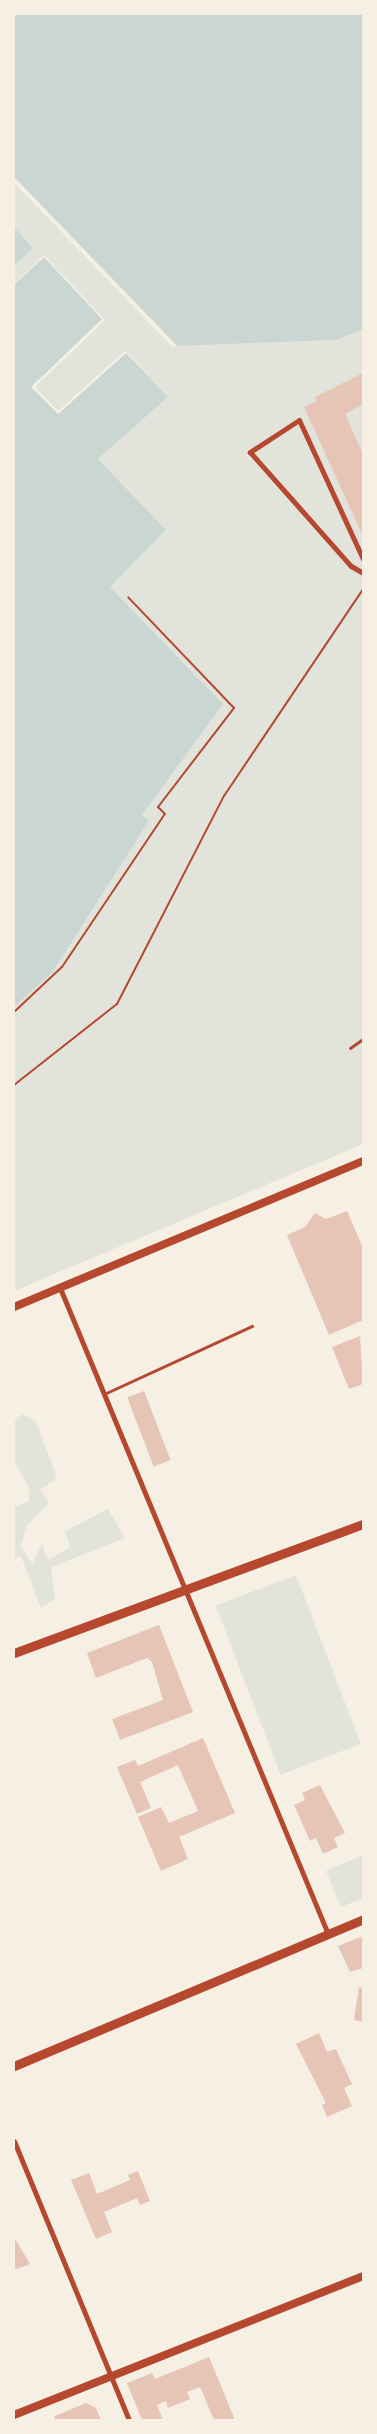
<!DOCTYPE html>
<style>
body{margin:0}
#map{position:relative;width:377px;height:2434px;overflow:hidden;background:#f6efe4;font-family:"Libre Baskerville",serif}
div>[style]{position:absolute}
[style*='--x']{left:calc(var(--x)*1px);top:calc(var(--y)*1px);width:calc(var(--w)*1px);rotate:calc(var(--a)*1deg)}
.green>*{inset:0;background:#e2e4dc;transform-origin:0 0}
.water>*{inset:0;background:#c9d6d2}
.pier>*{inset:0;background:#f6efe4;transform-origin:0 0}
.building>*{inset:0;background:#e6c5b7;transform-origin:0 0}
.path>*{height:2px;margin:-1px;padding:0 1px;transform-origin:1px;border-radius:1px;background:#b5482f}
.service>*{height:3px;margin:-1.5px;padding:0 1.5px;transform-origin:1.5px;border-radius:1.5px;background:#b5482f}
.minor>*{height:5px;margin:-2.5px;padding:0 2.5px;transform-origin:2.5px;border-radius:2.5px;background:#b5482f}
.tertiary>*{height:8px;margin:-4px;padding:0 4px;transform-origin:4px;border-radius:4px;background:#b5482f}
.secondary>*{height:9px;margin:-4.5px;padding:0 4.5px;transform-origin:4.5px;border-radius:4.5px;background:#b5482f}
span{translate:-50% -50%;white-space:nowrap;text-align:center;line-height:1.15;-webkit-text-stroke:5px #f6efe4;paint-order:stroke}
.frame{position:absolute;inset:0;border:15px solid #f6efe4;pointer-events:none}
</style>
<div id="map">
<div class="green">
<i style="clip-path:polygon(14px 177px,176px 346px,337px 340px,363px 329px,363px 1144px,14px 1291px,14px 1007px,52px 973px,149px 821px,142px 815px,223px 704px,110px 587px,166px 530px,98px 459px,168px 397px,126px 353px,58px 414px,31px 387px,44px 257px,14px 285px,14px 266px,33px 248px,14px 227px)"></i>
<i style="clip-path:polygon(23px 1414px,36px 1422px,57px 1478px,40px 1490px,49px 1502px,26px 1527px,21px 1547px,32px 1564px,42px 1544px,48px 1560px,70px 1547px,65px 1531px,108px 1509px,125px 1538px,51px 1567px,55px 1599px,41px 1608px,21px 1556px,14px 1559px,14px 1507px,29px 1501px,29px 1488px,14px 1461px,14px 1422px)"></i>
<i style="left:296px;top:1575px;width:181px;height:86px;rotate:69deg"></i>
<i style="clip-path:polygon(363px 1855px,363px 1898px,341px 1907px,326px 1871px)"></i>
</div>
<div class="water">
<i style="clip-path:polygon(14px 14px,363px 14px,363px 329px,337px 340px,176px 346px,14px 177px)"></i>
<i style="clip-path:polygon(14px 227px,33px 248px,14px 266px)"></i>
<i style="clip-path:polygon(44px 257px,102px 319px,32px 387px,58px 414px,126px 353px,168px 397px,98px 459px,166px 530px,110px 587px,223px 704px,142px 815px,149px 821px,52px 973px,14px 1007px,14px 285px)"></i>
</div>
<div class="pier">
<i style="left:14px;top:177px;width:234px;height:4px;rotate:46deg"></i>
<i style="clip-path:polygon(44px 255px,105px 320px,35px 387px,58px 411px,125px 351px,149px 374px,126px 353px,58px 414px,31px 387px,102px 319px,44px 257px,14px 285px)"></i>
</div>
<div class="building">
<i style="clip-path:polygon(363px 373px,363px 404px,345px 414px,363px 454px,363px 536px,304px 407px,317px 401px,315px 397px)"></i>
<i style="clip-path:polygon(347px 1211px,363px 1248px,363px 1320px,329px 1335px,287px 1235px,305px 1227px,315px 1213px,326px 1219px)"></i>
<i style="clip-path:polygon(360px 1336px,363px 1384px,349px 1389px,332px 1347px)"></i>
<i style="left:144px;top:1391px;width:74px;height:18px;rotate:69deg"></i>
<i style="clip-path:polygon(159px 1625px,193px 1712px,120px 1740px,112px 1719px,163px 1700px,152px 1662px,147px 1658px,96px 1678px,87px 1653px)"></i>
<i style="clip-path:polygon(203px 1738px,235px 1813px,179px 1837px,188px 1859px,161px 1871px,138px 1817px,161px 1807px,169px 1823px,198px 1811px,178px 1765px,140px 1782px,151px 1808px,137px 1814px,117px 1767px,135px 1760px,138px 1766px)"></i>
<i style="clip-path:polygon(320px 1785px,345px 1833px,334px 1838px,338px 1847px,323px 1854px,316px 1838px,310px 1841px,294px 1805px,305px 1800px,302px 1793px)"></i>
<i style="clip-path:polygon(363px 1936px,363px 1968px,350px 1972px,338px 1946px)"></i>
<i style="clip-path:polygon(359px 1987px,363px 1988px,363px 2022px,354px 2020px)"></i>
<i style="clip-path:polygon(319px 2033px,327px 2052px,336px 2049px,352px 2084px,344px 2088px,352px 2106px,327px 2117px,322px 2105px,326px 2103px,296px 2044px)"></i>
<i style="clip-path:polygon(138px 2171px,150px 2201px,140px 2205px,137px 2198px,104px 2212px,112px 2232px,96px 2239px,71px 2180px,89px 2173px,97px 2194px,130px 2180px,128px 2175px)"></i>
<i style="clip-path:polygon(14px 2237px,30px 2264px,14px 2270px)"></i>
<i style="clip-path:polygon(209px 2357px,235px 2420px,214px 2420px,200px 2387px,187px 2392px,190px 2399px,168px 2408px,166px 2401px,157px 2405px,163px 2420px,142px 2420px,127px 2383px,152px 2373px,155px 2379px)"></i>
<i style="clip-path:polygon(86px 2403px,96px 2408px,101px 2420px,54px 2420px,55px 2416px)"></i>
</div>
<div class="path">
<i style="--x:14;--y:1012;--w:66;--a:-43.2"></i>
<i style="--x:62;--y:967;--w:184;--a:-56.1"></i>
<i style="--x:165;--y:814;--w:10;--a:-135"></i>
<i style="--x:158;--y:807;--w:125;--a:-52.5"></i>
<i style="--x:234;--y:708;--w:153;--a:-133.7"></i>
<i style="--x:14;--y:1085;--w:131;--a:-38.2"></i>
<i style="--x:117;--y:1004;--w:234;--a:-62.8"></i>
<i style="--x:224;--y:796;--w:249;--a:-56.1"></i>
</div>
<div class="service">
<i style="--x:350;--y:1048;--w:16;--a:-35"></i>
<i style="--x:104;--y:1394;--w:163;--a:-24.7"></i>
</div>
<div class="minor">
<i style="--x:363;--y:559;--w:153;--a:-114.7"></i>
<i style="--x:299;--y:420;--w:59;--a:146.9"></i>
<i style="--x:250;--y:452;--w:152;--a:48.5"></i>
<i style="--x:351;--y:566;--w:14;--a:30"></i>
<i style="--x:60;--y:1288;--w:699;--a:67.47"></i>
<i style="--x:14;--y:2141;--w:302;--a:67.6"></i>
</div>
<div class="tertiary">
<i style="--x:14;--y:1307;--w:378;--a:-22.7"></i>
<i style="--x:14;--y:2415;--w:376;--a:-21.7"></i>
</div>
<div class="secondary">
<i style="--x:14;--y:1653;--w:372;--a:-20.3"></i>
<i style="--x:14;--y:2066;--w:379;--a:-22.8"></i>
</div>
<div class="frame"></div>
</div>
